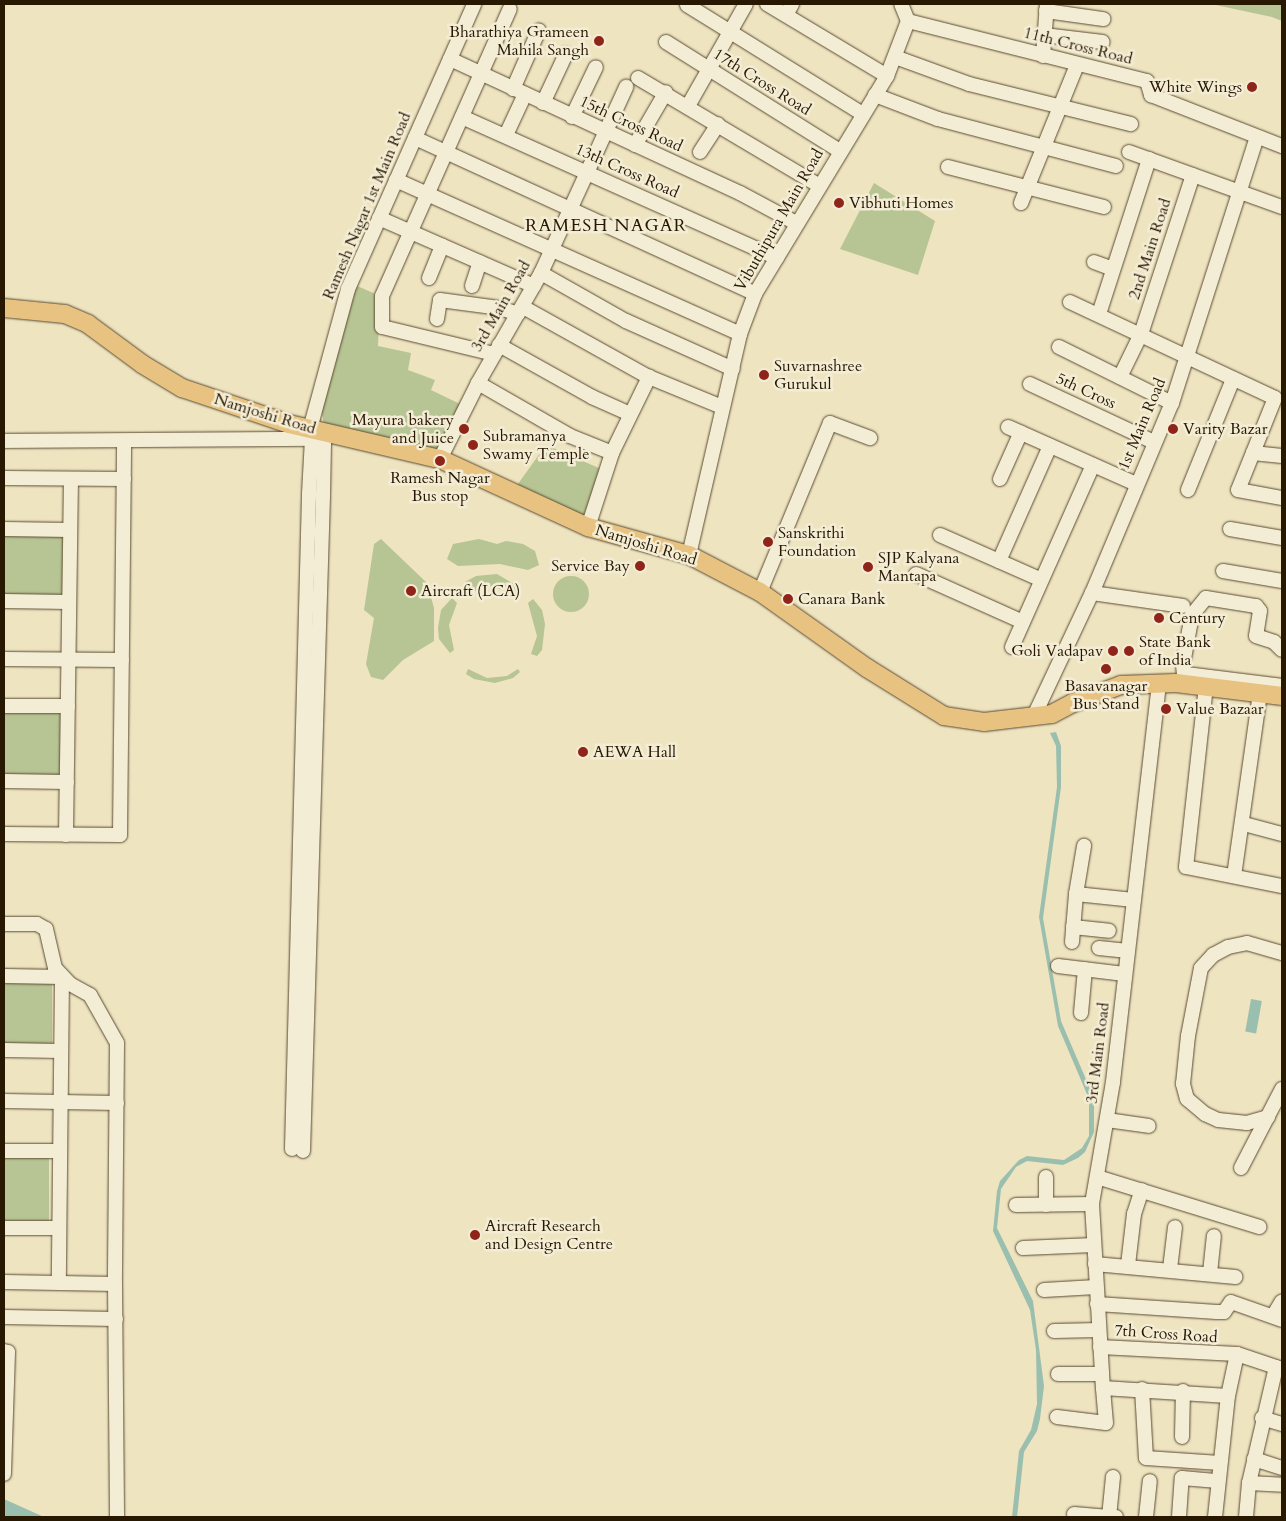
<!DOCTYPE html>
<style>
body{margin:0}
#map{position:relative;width:1286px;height:1521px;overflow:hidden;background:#eee4c0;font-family:Cardo,serif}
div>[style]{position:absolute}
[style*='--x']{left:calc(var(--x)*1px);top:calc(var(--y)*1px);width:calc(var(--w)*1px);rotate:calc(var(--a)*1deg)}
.green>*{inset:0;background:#b7c493;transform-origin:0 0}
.round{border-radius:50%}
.water>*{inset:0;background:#9abfaf;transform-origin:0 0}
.roads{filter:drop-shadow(0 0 1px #5a4a31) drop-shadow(0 0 1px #5a4a31)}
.minor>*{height:14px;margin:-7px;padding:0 7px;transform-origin:7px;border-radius:7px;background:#f4edd6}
.major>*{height:18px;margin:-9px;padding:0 9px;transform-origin:9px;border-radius:9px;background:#e7c280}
.dots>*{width:14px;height:14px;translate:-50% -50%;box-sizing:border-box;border:2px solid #f4edd6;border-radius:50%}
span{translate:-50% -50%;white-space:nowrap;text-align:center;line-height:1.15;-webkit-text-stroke:5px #f4edd6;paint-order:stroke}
.poi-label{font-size:16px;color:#281701}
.right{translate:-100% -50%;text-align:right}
.left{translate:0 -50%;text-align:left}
.street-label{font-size:16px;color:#281701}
.neighbourhood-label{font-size:18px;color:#281701;letter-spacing:1px}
.frame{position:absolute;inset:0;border:5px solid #281701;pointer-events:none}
</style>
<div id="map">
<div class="green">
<i style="clip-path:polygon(1211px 4px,1282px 4px,1282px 21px,1272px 17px)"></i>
<i style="clip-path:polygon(874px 183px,935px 221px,918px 275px,840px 249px)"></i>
<i style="clip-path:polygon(355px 285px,380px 296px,378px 346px,411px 353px,408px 370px,435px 380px,431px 390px,460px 404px,439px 452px,324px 426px,321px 406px)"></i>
<i style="clip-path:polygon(551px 447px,601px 469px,586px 521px,515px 488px,543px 449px,547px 452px)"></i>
<i style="left:4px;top:532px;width:61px;height:66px;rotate:2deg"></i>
<i style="clip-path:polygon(381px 539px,427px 583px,434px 608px,434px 641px,403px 660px,383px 680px,371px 677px,366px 664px,374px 618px,364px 610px,374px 544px)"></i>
<i style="clip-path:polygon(479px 539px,497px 544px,506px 541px,523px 544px,535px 551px,539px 565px,528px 570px,500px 564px,458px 566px,447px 559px,453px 544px)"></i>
<i style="clip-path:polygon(497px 574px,517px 586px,519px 594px,516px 596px,492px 586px,467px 594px,465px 582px,476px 576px)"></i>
<i class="round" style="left:553px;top:576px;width:36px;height:36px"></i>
<i style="clip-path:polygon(452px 598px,457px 603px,449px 625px,454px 650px,450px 653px,439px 639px,438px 628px,441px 610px)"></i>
<i style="clip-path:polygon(533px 599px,542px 610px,545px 624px,542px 650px,537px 656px,531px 654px,537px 636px,528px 603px)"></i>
<i style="clip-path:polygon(468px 669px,487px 678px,507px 676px,518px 669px,520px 672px,513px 678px,495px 683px,474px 679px,466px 674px)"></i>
<i style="left:4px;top:710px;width:59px;height:66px;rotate:1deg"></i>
<i style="left:4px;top:981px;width:48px;height:65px"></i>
<i style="left:4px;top:1158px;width:45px;height:65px"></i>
</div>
<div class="water">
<i style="clip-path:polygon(1056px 732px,1061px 746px,1061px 787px,1043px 918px,1061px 1021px,1094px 1098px,1094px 1132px,1085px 1152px,1078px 1158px,1063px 1165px,1027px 1161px,1016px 1167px,1001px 1189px,997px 1228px,1033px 1301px,1044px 1386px,1040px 1419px,1037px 1431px,1024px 1452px,1017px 1517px,1012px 1517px,1019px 1451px,1031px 1430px,1037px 1404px,1036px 1350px,1030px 1310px,993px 1231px,997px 1191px,1000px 1181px,1019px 1160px,1027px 1156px,1064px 1160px,1082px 1148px,1089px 1136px,1089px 1099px,1058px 1026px,1039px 917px,1057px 787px,1056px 746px,1050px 733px)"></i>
<i style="left:1251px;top:999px;width:11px;height:33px;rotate:10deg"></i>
<i style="clip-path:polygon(4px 1499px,44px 1517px,4px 1517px)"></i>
</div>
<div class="roads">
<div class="minor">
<i style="--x:767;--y:4;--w:140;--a:31"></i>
<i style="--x:687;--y:5;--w:207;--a:31.8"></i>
<i style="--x:1046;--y:11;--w:58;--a:8"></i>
<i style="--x:786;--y:15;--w:13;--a:-61"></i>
<i style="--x:908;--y:21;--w:246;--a:14.1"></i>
<i style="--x:1147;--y:81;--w:15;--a:74"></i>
<i style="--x:1151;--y:95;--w:141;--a:21.3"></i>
<i style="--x:1044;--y:35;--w:59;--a:6.8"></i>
<i style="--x:666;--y:42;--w:205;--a:32.1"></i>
<i style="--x:1043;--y:56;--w:52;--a:-85.6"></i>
<i style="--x:895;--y:57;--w:79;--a:20"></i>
<i style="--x:969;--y:84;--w:167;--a:13.9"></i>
<i style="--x:450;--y:59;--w:319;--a:24.8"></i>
<i style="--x:740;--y:193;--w:64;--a:28.2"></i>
<i style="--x:638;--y:78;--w:209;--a:30.7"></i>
<i style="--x:513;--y:89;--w:64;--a:-66.2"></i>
<i style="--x:875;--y:95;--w:67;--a:20.9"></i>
<i style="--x:938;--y:119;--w:184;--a:14.8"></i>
<i style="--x:543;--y:103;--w:54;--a:-64.9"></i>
<i style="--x:688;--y:106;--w:117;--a:-60.4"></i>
<i style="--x:462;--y:117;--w:345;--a:24.1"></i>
<i style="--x:572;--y:117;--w:55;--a:-64.4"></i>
<i style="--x:506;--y:135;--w:45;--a:-65.1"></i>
<i style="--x:415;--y:138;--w:374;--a:24.6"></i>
<i style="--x:635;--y:145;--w:61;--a:-59.7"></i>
<i style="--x:700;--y:152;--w:33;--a:-57"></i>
<i style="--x:1129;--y:152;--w:163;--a:19.8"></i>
<i style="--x:948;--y:167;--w:161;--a:14.4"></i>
<i style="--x:396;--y:180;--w:377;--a:24.1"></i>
<i style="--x:1021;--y:203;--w:149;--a:-67.9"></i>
<i style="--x:379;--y:218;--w:169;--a:23.7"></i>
<i style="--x:1094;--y:262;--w:20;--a:20"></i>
<i style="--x:541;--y:273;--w:98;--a:29.5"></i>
<i style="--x:626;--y:321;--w:117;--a:24.2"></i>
<i style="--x:429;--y:278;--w:35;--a:-68"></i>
<i style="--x:472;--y:286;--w:25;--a:-72"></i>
<i style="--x:1070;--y:302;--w:226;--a:25.1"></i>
<i style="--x:1275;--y:398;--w:99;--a:111.9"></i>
<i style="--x:1238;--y:490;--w:45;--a:10.3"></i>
<i style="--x:523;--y:307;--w:144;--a:29.1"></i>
<i style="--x:649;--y:377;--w:79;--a:22.3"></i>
<i style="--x:1099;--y:314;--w:163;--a:-72.1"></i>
<i style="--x:437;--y:319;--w:19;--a:-81"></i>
<i style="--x:440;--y:300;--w:61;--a:7.6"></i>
<i style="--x:500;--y:308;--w:19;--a:18"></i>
<i style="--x:499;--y:345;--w:107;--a:29.2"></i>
<i style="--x:592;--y:397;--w:42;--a:24.1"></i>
<i style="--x:1059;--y:347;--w:126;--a:26.4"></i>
<i style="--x:494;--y:354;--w:115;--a:-166.4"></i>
<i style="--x:382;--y:327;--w:31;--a:-90"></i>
<i style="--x:382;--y:296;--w:314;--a:-66"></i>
<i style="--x:1120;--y:377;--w:48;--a:-64"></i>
<i style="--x:1141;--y:334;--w:167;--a:-71.9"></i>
<i style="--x:478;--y:383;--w:106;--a:29.9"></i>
<i style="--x:570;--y:436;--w:45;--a:22"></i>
<i style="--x:1030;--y:384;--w:137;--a:25.1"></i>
<i style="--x:1008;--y:427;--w:140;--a:24"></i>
<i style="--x:310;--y:429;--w:145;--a:-74.8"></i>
<i style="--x:348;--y:289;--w:312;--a:-66.1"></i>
<i style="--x:4;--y:441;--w:308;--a:-0.4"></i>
<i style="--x:1253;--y:453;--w:29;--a:6"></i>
<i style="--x:440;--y:459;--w:85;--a:-63.4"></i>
<i style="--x:478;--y:383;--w:127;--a:-60.2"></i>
<i style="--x:541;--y:273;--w:205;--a:-65.4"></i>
<i style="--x:4;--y:478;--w:120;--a:0.5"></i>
<i style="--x:1000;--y:479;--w:51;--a:-65.9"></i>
<i style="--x:1188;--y:490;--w:120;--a:-67.9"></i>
<i style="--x:588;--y:527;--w:78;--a:-72"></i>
<i style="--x:612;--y:453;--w:85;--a:-64"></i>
<i style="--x:4;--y:529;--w:66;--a:0.9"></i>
<i style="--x:1230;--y:529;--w:53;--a:9.8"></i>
<i style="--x:940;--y:535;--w:111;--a:23.8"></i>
<i style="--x:689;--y:555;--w:227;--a:-77"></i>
<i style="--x:740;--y:334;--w:43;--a:-69.4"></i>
<i style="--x:755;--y:294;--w:255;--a:-58.8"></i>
<i style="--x:887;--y:76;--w:59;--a:-69.1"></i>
<i style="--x:908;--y:21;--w:18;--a:-112"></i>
<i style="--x:999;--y:561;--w:126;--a:-66.1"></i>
<i style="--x:1223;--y:571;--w:60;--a:9.6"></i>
<i style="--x:916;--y:574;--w:117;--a:24.2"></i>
<i style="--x:760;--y:592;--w:183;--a:-67.5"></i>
<i style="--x:830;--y:423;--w:43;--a:20.6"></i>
<i style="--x:1092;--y:593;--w:92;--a:8.1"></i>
<i style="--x:4;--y:601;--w:65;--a:0.9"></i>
<i style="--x:1012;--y:647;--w:199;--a:-66"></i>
<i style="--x:4;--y:659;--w:118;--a:0.5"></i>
<i style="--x:1186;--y:674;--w:97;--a:7.1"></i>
<i style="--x:1159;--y:684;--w:401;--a:96.6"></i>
<i style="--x:1113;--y:1082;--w:124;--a:99.8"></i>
<i style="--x:1092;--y:1204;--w:170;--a:86.6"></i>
<i style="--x:1102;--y:1374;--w:14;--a:86"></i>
<i style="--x:1103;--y:1388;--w:125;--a:3.7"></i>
<i style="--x:1185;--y:684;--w:20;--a:-96"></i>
<i style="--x:1183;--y:664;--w:50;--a:-79.6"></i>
<i style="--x:1192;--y:615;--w:22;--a:-51"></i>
<i style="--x:1206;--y:598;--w:51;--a:9.1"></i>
<i style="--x:1256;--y:606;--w:6;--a:51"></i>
<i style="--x:1260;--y:611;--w:25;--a:99"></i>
<i style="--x:1256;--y:636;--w:19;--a:18"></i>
<i style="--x:1274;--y:642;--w:11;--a:45"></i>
<i style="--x:1206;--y:686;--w:182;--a:96.3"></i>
<i style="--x:1186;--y:867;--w:98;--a:11.2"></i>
<i style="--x:4;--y:706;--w:64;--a:0"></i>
<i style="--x:1034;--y:716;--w:136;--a:-64.8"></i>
<i style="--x:1092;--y:593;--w:206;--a:-67.2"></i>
<i style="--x:1172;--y:403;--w:279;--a:-72.3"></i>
<i style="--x:4;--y:781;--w:63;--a:0.9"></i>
<i style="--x:1244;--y:824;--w:39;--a:15"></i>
<i style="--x:4;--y:834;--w:116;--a:0.5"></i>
<i style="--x:120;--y:835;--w:393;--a:-89.4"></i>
<i style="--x:66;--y:835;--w:356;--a:-89.2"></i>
<i style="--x:1234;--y:876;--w:184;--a:-81.9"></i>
<i style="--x:1076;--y:894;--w:58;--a:5.9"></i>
<i style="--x:4;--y:924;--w:33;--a:0"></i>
<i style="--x:37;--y:924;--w:10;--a:29"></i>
<i style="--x:46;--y:929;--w:40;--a:77"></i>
<i style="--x:55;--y:968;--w:22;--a:47"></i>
<i style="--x:70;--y:984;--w:23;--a:29"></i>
<i style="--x:90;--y:995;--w:55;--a:60.6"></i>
<i style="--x:117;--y:1043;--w:241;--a:90.5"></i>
<i style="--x:115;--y:1284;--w:233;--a:89.5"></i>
<i style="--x:1073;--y:927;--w:36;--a:6"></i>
<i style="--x:1072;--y:942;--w:48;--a:-85.2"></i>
<i style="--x:1076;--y:894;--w:49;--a:-80.5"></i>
<i style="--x:1099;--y:948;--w:29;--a:6"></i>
<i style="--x:1058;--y:966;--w:67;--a:6.8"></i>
<i style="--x:4;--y:976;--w:58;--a:1"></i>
<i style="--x:62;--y:977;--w:306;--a:90.6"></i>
<i style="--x:1081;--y:1013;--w:44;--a:-84.8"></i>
<i style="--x:4;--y:1050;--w:57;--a:1"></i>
<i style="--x:4;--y:1101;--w:113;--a:1"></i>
<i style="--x:1268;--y:1117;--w:22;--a:164"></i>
<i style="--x:1247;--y:1123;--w:29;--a:-174"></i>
<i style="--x:1218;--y:1120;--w:14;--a:-155"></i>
<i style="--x:1205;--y:1114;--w:23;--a:-140"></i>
<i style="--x:1187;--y:1099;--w:16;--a:-105"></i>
<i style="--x:1183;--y:1084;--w:48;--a:-84.1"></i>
<i style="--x:1188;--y:1036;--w:69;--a:-79.2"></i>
<i style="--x:1201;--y:968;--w:18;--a:-47"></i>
<i style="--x:1213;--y:955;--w:17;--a:-28"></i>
<i style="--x:1228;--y:947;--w:19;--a:-12"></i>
<i style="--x:1247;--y:943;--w:36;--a:16"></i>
<i style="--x:1107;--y:1120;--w:42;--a:8.1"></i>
<i style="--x:292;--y:1149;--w:655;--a:-88.51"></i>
<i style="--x:309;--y:494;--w:55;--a:-86.9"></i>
<i style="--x:312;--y:439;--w:11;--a:-49"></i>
<i style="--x:4;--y:1151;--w:56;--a:0"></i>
<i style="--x:303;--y:1151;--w:656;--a:-88.25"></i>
<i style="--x:323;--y:495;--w:51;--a:-88.9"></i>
<i style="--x:324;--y:444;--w:14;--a:-111"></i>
<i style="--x:1241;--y:1168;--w:89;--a:-62.6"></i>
<i style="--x:1046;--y:1177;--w:28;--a:90"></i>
<i style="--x:1097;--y:1177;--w:170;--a:17.1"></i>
<i style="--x:1016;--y:1205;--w:76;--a:-0.8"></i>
<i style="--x:4;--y:1228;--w:55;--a:0"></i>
<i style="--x:1023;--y:1248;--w:71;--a:-2.4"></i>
<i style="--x:1095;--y:1264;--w:141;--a:5.3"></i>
<i style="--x:1128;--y:1265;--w:51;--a:-83.3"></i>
<i style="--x:1134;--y:1214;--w:25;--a:-72"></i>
<i style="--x:1170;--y:1269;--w:42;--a:-83.2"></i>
<i style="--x:1210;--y:1273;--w:37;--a:-84"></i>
<i style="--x:4;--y:1282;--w:111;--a:1"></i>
<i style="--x:1044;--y:1290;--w:52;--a:-3.3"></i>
<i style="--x:1097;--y:1304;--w:120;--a:3.8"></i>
<i style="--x:1217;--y:1312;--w:7;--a:0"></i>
<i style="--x:1224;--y:1312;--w:12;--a:-55"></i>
<i style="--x:1231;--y:1302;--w:54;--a:19.4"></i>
<i style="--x:1273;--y:1316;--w:17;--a:-59"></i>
<i style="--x:4;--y:1317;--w:112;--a:1"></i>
<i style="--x:1054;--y:1331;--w:45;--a:-1.3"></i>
<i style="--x:1100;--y:1347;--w:137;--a:2.9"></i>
<i style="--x:1237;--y:1354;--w:47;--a:18.4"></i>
<i style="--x:4;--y:1351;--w:4;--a:14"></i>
<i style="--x:8;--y:1352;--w:122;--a:91.9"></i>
<i style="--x:1058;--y:1374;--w:44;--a:0"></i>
<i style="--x:1142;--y:1389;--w:69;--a:86.7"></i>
<i style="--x:1146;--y:1458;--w:74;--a:3.9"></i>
<i style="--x:1057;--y:1417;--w:49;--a:7"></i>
<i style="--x:1106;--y:1423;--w:35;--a:-95"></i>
<i style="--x:1262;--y:1418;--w:21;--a:17"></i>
<i style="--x:1182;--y:1437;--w:46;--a:-88.8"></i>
<i style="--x:1254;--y:1459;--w:29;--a:18"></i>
<i style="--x:1113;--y:1477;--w:40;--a:95.7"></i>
<i style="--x:1109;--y:1517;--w:7;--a:0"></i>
<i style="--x:1249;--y:1483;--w:33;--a:3"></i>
<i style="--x:1074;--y:1514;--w:35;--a:5"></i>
<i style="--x:1146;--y:1517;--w:36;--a:-84"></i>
<i style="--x:1179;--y:1517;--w:39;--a:-86"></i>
<i style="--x:1182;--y:1478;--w:36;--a:5"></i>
<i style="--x:1215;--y:1517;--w:122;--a:-83.9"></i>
<i style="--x:1228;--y:1396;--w:43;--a:-77.9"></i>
<i style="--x:1246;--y:1517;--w:34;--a:-85"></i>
<i style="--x:1249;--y:1483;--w:119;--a:-76.9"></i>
</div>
<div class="major">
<i style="--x:4;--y:308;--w:61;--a:5.6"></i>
<i style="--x:65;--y:314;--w:25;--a:23"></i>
<i style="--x:88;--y:324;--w:67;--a:36.5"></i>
<i style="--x:142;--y:364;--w:47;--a:31"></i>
<i style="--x:182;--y:388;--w:113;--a:18.6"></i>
<i style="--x:289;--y:424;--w:155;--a:13.1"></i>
<i style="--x:440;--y:459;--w:163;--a:24.7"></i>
<i style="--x:588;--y:527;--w:105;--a:15.5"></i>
<i style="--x:689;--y:555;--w:80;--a:27.5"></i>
<i style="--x:760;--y:592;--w:131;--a:35.4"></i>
<i style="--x:867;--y:668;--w:91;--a:31.9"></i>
<i style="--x:944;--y:716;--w:40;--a:8.5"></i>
<i style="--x:984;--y:722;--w:68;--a:-6.7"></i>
<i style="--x:1052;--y:714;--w:24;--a:-28"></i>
<i style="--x:1073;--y:703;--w:51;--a:-20.6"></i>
<i style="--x:1121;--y:685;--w:55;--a:-2.1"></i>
<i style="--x:1176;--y:683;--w:107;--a:7"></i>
</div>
</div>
<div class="dots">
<i style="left:599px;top:41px;background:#8f2418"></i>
<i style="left:1252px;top:87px;background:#8f2418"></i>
<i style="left:839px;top:203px;background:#8f2418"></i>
<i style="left:764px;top:375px;background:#8f2418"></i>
<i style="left:464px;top:429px;background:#8f2418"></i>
<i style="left:1173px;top:429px;background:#8f2418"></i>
<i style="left:473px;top:445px;background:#8f2418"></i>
<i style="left:440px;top:461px;background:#8f2418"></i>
<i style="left:768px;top:542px;background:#8f2418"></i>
<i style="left:640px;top:566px;background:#8f2418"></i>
<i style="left:868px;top:567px;background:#8f2418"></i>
<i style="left:411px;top:591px;background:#8f2418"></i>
<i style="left:788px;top:599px;background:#8f2418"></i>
<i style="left:1159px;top:618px;background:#8f2418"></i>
<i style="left:1113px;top:651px;background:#8f2418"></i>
<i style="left:1129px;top:651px;background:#8f2418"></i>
<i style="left:1106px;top:669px;background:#8f2418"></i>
<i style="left:1166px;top:709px;background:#8f2418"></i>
<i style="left:583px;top:752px;background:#8f2418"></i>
<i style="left:475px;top:1235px;background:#8f2418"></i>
</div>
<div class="poi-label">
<span class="right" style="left:589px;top:41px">Bharathiya Grameen<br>Mahila Sangh</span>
<span class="right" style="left:1242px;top:87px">White Wings</span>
<span class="left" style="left:849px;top:203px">Vibhuti Homes</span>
<span class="left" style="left:774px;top:375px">Suvarnashree<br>Gurukul</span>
<span class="right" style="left:454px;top:429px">Mayura bakery<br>and Juice</span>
<span class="left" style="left:1183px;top:429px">Varity Bazar</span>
<span class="left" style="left:483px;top:445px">Subramanya<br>Swamy Temple</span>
<span style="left:440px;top:487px">Ramesh Nagar<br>Bus stop</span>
<span class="left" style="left:778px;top:542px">Sanskrithi<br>Foundation</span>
<span class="left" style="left:878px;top:567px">SJP Kalyana<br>Mantapa</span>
<span class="right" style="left:630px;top:566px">Service Bay</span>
<span class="left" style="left:421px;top:591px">Aircraft (LCA)</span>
<span class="left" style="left:798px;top:599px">Canara Bank</span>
<span class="left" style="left:1169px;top:618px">Century</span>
<span class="left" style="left:1139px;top:651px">State Bank<br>of India</span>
<span class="right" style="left:1103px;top:651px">Goli Vadapav</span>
<span style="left:1106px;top:695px">Basavanagar<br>Bus Stand</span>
<span class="left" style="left:1176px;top:709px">Value Bazaar</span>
<span class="left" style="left:593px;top:752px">AEWA Hall</span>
<span class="left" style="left:485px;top:1235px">Aircraft Research<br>and Design Centre</span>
</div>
<div class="street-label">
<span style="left:1078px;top:46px;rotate:14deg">11th Cross Road</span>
<span style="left:762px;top:82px;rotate:32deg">17th Cross Road</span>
<span style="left:631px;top:124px;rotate:25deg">15th Cross Road</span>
<span style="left:627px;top:171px;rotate:24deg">13th Cross Road</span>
<span style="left:367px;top:206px;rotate:-67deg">Ramesh Nagar 1st Main Road</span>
<span style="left:779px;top:220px;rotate:-60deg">Vibuthipura Main Road</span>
<span style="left:1150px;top:249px;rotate:-72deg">2nd Main Road</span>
<span style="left:501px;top:306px;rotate:-60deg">3rd Main Road</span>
<span style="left:1086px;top:391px;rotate:25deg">5th Cross</span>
<span style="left:265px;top:414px;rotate:17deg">Namjoshi Road</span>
<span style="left:1142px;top:424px;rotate:-67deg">1st Main Road</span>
<span style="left:646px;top:545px;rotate:17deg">Namjoshi Road</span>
<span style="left:1098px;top:1053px;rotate:-83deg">3rd Main Road</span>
<span style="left:1166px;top:1334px;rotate:4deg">7th Cross Road</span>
</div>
<div class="neighbourhood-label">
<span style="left:606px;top:226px">RAMESH NAGAR</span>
</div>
<div class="frame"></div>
</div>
